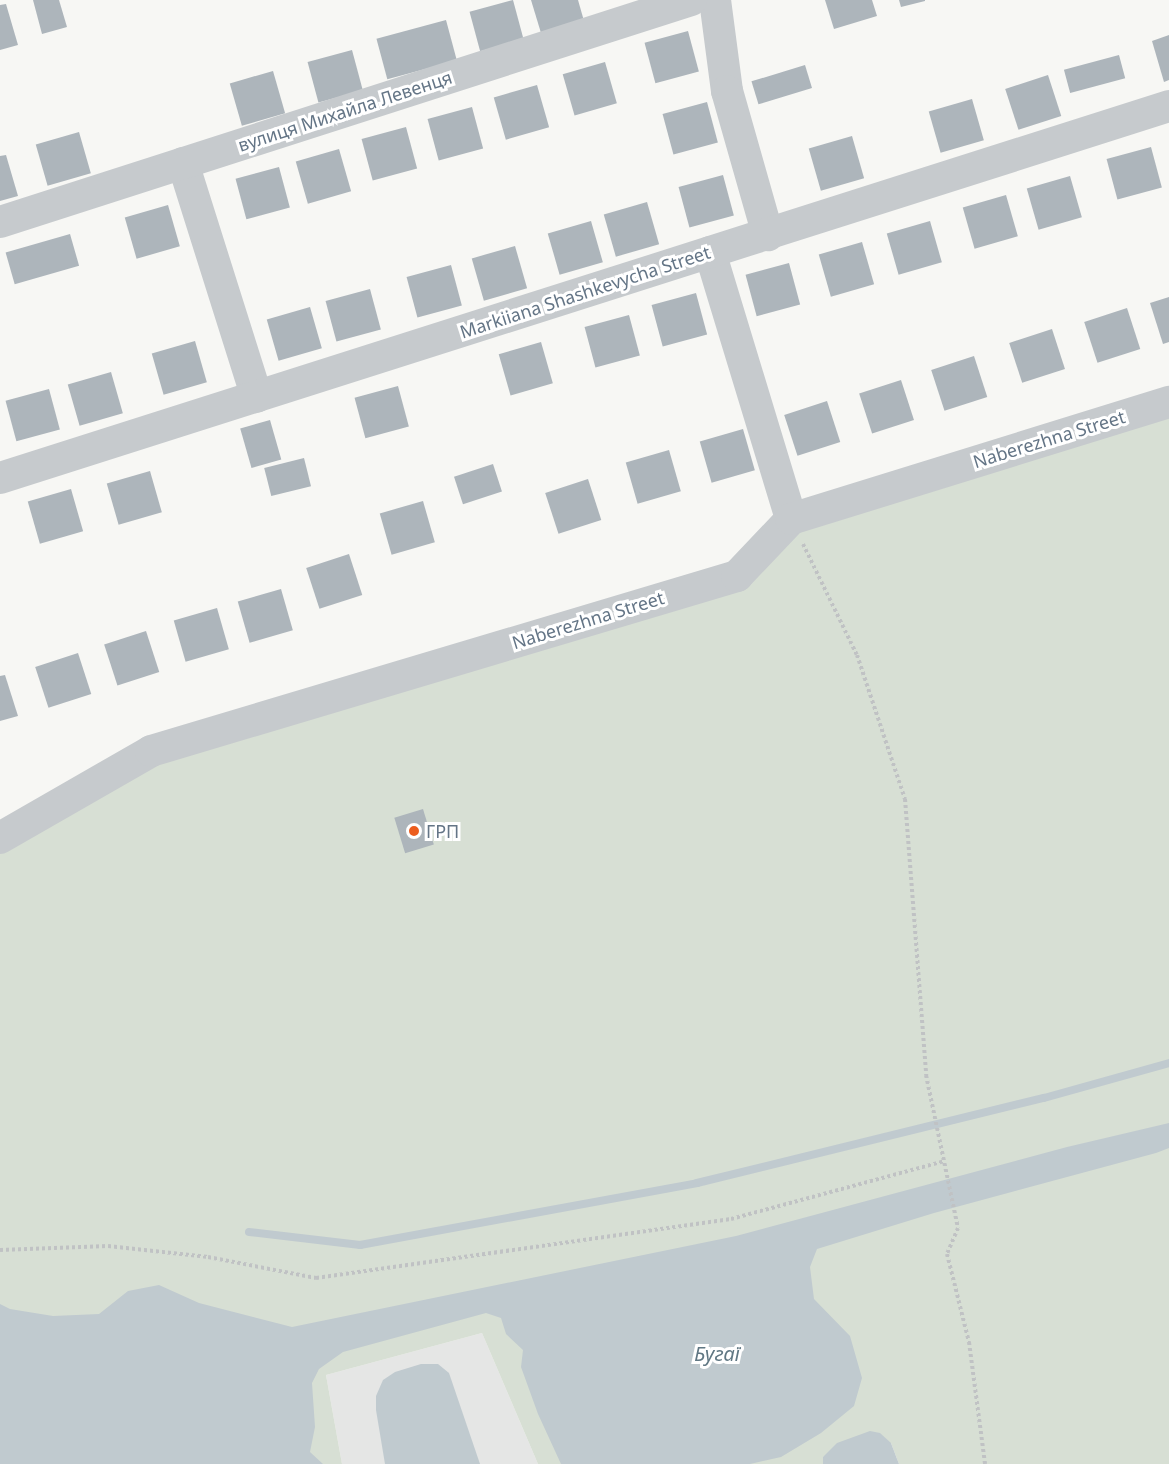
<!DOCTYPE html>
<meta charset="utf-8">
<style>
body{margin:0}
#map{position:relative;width:1169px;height:1464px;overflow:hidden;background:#f7f7f4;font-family:"Noto Sans",sans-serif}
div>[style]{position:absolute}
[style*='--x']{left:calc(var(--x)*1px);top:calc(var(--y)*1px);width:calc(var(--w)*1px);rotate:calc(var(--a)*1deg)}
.built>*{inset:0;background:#e5e6e5}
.green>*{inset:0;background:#d7dfd4}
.water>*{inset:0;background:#c0cacf}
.stream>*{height:8px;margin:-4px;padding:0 4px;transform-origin:4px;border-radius:4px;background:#c0cacf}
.building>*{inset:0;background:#adb5bb;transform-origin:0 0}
.path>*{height:4px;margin-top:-2px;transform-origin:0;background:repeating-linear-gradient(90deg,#c0c2c4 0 3px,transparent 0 6px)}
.minor>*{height:32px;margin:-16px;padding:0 16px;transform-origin:16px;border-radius:16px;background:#c6cacd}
.dots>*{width:16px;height:16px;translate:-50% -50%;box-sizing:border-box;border:3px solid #fff;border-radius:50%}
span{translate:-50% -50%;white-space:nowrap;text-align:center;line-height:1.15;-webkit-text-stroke:6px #fff;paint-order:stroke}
.street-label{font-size:18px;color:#647586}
.poi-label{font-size:18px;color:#647586}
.left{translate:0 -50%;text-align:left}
.water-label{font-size:20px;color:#607783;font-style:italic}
</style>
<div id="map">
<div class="built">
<i style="clip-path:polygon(482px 1333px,538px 1464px,342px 1464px,326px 1375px)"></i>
</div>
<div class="green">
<i style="clip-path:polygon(1169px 415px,1169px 1464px,899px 1464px,891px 1443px,823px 1457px,823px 1464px,538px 1464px,482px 1333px,326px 1375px,342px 1464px,0 1464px,0 847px,156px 756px,743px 590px,797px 530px)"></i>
</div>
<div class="water">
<i style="clip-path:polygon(1169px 1123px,1169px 1148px,1156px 1153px,934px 1213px,817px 1249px,810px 1267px,814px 1299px,850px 1336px,862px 1378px,854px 1406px,821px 1433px,781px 1457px,750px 1464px,561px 1464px,538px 1414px,521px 1367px,523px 1350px,506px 1334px,501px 1318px,486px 1313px,343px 1352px,319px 1369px,312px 1383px,315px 1427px,310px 1452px,323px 1464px,0 1464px,0 1304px,10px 1309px,53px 1316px,99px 1314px,128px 1291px,159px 1285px,199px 1303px,292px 1327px,736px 1236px,1067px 1147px)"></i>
<i style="clip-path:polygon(421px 1364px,438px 1364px,449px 1373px,480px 1464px,385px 1464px,376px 1410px,376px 1396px,383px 1380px,395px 1372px)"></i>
<i style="clip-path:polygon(870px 1431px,880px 1433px,891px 1443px,899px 1464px,823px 1464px,823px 1457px,837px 1443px)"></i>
</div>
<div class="stream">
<i style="--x:249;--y:1232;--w:112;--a:6.7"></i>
<i style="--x:360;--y:1245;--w:343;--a:-10.4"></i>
<i style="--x:697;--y:1183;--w:357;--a:-13.8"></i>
<i style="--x:1044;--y:1098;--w:130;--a:-15.6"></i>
</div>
<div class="building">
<i style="clip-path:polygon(33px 0,59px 0,67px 27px,42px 34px)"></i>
<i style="left:513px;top:0;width:41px;height:45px;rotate:75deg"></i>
<i style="clip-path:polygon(531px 0,578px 0,584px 21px,541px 33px)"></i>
<i style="clip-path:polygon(825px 0,872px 0,877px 16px,834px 29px)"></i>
<i style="clip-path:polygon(899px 0,925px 0,925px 1px,901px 7px)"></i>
<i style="clip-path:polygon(6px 4px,18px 45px,0 50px,0 5px)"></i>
<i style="left:446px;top:20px;width:42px;height:72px;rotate:75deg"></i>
<i style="left:688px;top:31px;width:42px;height:45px;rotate:75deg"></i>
<i style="clip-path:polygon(1169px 35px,1169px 80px,1164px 82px,1152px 41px)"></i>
<i style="left:352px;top:50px;width:42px;height:46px;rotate:75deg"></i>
<i style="left:1119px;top:55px;width:24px;height:57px;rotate:75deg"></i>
<i style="left:605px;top:62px;width:43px;height:44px;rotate:74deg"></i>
<i style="left:805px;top:65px;width:24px;height:56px;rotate:73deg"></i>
<i style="left:273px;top:71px;width:44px;height:45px;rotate:74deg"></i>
<i style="left:1048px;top:75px;width:43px;height:45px;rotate:72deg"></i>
<i style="left:537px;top:85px;width:44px;height:45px;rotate:74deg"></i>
<i style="left:972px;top:99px;width:43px;height:45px;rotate:74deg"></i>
<i style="left:707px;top:102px;width:42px;height:46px;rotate:75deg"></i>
<i style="left:472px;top:107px;width:43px;height:46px;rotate:75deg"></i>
<i style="left:406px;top:127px;width:43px;height:46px;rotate:75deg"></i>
<i style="left:79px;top:132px;width:43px;height:45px;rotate:74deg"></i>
<i style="left:852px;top:136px;width:44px;height:45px;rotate:74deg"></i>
<i style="left:1151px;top:147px;width:42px;height:46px;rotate:75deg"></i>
<i style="left:339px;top:149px;width:44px;height:45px;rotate:74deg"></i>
<i style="clip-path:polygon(6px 155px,18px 196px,0 201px,0 156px)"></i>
<i style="left:279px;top:167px;width:42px;height:45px;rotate:75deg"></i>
<i style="left:723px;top:175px;width:42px;height:46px;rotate:75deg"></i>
<i style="left:1070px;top:176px;width:43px;height:45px;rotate:74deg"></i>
<i style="left:1006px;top:195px;width:43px;height:45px;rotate:74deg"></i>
<i style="left:647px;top:202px;width:44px;height:45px;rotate:74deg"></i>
<i style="left:168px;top:205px;width:43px;height:45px;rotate:74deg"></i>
<i style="left:591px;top:221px;width:43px;height:45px;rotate:74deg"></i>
<i style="left:930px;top:221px;width:43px;height:45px;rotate:74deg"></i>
<i style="left:70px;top:234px;width:33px;height:67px;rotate:74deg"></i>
<i style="left:862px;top:242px;width:44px;height:45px;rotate:74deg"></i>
<i style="left:515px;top:246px;width:44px;height:45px;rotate:74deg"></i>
<i style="left:789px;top:263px;width:43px;height:45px;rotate:75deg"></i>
<i style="left:451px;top:265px;width:42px;height:46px;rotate:75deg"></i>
<i style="left:370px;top:289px;width:42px;height:46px;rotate:75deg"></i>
<i style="left:696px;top:293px;width:43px;height:46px;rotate:75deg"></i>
<i style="clip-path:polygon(1169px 297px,1169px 342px,1163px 344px,1150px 303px)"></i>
<i style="left:310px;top:307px;width:43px;height:45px;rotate:74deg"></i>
<i style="left:1127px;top:308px;width:43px;height:45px;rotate:72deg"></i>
<i style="left:629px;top:315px;width:42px;height:46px;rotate:75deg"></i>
<i style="left:1052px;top:329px;width:42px;height:45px;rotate:72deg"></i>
<i style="left:195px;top:341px;width:43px;height:45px;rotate:74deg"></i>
<i style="left:541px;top:342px;width:43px;height:44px;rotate:74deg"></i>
<i style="left:974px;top:356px;width:43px;height:45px;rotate:72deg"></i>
<i style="left:111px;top:372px;width:43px;height:45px;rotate:74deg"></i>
<i style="left:901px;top:380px;width:42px;height:44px;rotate:72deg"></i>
<i style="left:398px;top:386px;width:42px;height:45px;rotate:75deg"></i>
<i style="left:49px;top:389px;width:42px;height:45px;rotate:75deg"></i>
<i style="left:827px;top:401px;width:43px;height:45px;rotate:72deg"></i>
<i style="left:270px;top:420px;width:41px;height:31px;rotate:74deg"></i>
<i style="left:743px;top:429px;width:43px;height:45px;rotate:74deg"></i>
<i style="left:669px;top:450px;width:43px;height:45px;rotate:74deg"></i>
<i style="left:304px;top:458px;width:29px;height:41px;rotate:76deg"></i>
<i style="left:493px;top:464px;width:29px;height:41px;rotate:72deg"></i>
<i style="left:150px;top:471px;width:43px;height:45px;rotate:74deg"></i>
<i style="left:588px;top:479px;width:43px;height:45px;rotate:72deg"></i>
<i style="left:71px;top:489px;width:44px;height:45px;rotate:74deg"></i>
<i style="left:423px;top:501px;width:43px;height:45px;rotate:74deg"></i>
<i style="left:349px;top:554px;width:43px;height:45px;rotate:72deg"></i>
<i style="left:281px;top:589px;width:43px;height:45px;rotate:74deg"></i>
<i style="left:217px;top:608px;width:43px;height:45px;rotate:74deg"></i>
<i style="left:146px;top:631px;width:43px;height:44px;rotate:72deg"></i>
<i style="left:78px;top:653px;width:43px;height:45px;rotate:72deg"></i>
<i style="clip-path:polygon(5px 675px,18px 716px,0 721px,0 676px)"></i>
<i style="left:423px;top:809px;width:37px;height:30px;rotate:73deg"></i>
</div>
<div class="path">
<i style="--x:803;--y:544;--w:123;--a:64.1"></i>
<i style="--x:857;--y:655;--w:152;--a:71.6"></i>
<i style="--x:905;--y:799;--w:277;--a:85.6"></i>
<i style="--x:926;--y:1075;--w:156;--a:78.2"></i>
<i style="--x:958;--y:1228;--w:28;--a:113"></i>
<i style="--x:947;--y:1254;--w:91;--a:76"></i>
<i style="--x:969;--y:1342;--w:123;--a:82.5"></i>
<i style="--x:0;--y:1250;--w:108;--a:-2.1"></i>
<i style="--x:108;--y:1246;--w:101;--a:6.3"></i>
<i style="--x:208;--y:1257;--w:110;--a:11"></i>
<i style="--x:316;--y:1278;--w:419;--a:-8.1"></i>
<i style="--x:731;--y:1219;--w:221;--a:-15.2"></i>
</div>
<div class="minor">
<i style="--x:715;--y:0;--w:92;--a:82.5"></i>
<i style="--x:727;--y:91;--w:150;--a:74.1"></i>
<i style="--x:183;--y:163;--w:245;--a:72.5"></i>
<i style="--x:0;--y:222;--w:726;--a:-17.81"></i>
<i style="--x:710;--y:252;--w:279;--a:73.1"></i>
<i style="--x:0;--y:478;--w:1227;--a:-17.65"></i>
<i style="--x:0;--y:838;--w:174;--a:-29.9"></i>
<i style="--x:151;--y:751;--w:612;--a:-16.63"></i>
<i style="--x:737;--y:576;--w:79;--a:-46.5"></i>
<i style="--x:791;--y:519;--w:396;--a:-17.2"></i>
</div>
<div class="dots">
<i style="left:414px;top:831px;background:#ec5d1e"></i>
</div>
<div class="street-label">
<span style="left:345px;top:111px;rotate:-18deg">вулиця Михайла Левенця</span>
<span style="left:585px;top:292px;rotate:-18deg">Markiiana Shashkevycha Street</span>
<span style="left:1049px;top:439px;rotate:-17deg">Naberezhna Street</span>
<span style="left:588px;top:620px;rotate:-17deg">Naberezhna Street</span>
</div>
<div class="poi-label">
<span class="left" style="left:426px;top:831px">ГРП</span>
</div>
<div class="water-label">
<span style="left:717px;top:1353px">Бугаї</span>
</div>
</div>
